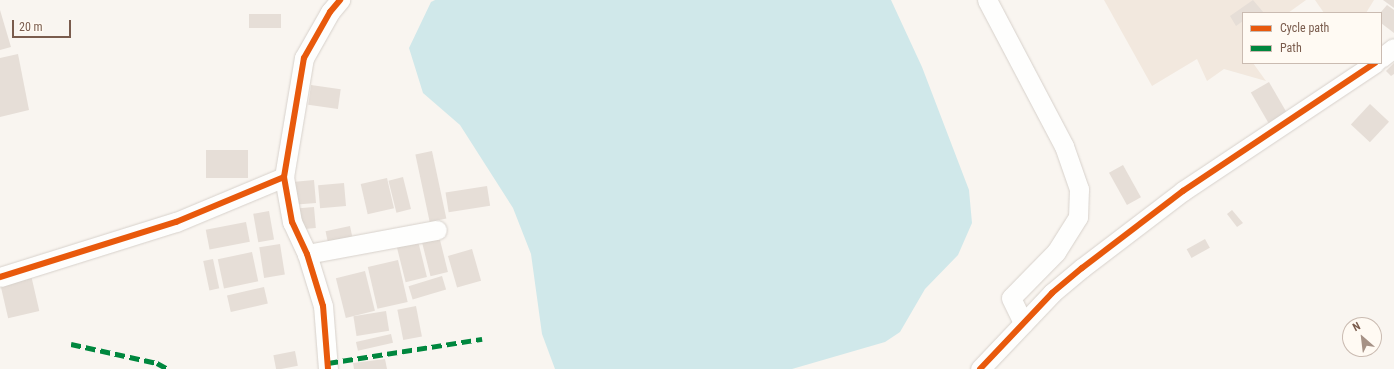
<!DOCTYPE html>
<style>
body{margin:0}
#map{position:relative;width:1394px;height:369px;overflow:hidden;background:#f9f5f0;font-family:"Roboto Condensed",sans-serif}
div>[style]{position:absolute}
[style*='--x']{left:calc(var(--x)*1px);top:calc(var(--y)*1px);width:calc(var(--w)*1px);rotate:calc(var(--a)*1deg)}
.residential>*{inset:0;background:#f2e8de}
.water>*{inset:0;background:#d0e8ea}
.building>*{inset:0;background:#e6ded7;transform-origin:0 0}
.roads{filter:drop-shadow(0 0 1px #d7d1cb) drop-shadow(0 0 1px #d7d1cb)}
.minor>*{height:19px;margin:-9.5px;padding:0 9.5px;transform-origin:9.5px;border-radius:9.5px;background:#fefefd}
.quiet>*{height:5px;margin-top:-2.5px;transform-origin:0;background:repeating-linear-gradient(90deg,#00873e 0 10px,transparent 0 15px)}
.cycleway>*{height:6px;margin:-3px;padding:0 3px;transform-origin:3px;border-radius:3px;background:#e8590c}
span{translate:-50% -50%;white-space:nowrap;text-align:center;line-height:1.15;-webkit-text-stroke:3.5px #fffaf3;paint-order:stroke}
.legend{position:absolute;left:1242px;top:12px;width:140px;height:52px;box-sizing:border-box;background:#fffaf3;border:1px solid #cabbb1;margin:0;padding:5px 7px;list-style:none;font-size:12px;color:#7a5c4d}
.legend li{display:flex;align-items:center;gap:8px;height:20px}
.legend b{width:20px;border:1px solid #cabbb1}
.north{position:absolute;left:1342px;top:317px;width:40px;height:40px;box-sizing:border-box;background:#fffaf3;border:1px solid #cabbb1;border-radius:50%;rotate:332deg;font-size:11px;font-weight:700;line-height:16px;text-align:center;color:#7a5c4d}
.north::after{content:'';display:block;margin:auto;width:14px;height:18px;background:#a69286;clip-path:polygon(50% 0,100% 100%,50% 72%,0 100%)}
.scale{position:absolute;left:12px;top:20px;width:59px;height:18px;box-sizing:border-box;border:2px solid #7a5c4d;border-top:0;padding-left:5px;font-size:12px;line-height:14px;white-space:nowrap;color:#7a5c4d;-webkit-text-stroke:3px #fffaf3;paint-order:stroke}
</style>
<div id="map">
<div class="residential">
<i style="clip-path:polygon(1104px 0,1306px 0,1288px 13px,1243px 13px,1243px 63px,1253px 63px,1266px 81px,1224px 69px,1207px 81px,1197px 59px,1152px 86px)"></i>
<i style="clip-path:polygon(1315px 0,1374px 0,1366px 13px,1324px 13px)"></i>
</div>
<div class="water">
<i style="clip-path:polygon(435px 0,891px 0,922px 67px,969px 190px,972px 223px,958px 255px,925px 289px,900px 332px,885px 342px,792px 369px,555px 369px,542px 334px,531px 254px,513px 208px,460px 125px,423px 93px,409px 48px,431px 2px)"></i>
</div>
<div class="building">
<i style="clip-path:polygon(1253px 0,1264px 13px,1243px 13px,1243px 21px,1236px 26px,1230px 16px)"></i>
<i style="clip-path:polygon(1383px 0,1394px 0,1394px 8px)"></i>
<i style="clip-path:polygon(1387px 5px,1394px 10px,1394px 33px,1381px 23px,1381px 12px)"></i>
<i style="clip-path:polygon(0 10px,11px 47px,0 50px)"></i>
<i style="left:281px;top:14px;width:14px;height:32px;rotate:90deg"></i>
<i style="clip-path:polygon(18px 54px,29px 110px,0 117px,0 58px)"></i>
<i style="clip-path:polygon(1394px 63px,1394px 74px,1391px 76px,1386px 71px)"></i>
<i style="left:1269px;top:82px;width:42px;height:21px;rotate:60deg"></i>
<i style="left:311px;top:85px;width:30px;height:20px;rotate:8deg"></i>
<i style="left:1370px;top:104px;width:26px;height:28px;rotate:43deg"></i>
<i style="left:206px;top:150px;width:42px;height:28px"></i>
<i style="left:432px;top:151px;width:69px;height:17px;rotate:78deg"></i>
<i style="left:1123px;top:165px;width:37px;height:16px;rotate:61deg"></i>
<i style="left:403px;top:177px;width:33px;height:15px;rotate:76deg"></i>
<i style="left:387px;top:178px;width:31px;height:27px;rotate:77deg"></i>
<i style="left:314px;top:180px;width:23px;height:19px;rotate:85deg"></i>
<i style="left:344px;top:183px;width:23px;height:26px;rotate:85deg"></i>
<i style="left:487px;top:186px;width:20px;height:42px;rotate:81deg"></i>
<i style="left:314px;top:207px;width:21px;height:15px;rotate:85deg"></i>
<i style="clip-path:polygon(1232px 210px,1243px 223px,1237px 227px,1227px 214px)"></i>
<i style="left:269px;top:211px;width:29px;height:16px;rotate:80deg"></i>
<i style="left:246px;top:222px;width:20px;height:41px;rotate:79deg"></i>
<i style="left:350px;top:226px;width:14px;height:25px;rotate:78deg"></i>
<i style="left:439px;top:236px;width:37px;height:18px;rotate:76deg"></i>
<i style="left:1205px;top:239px;width:10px;height:21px;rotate:61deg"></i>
<i style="left:418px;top:241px;width:37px;height:22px;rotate:76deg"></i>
<i style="left:280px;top:244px;width:31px;height:21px;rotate:81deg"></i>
<i style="left:472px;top:249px;width:33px;height:25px;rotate:74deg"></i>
<i style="left:252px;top:252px;width:30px;height:35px;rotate:78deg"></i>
<i style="left:213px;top:259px;width:30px;height:10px;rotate:78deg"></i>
<i style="left:398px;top:260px;width:43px;height:31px;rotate:77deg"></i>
<i style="left:365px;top:271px;width:41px;height:30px;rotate:76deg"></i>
<i style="left:31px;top:275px;width:37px;height:32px;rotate:77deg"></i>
<i style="left:442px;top:276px;width:14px;height:35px;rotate:73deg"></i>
<i style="left:264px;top:287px;width:17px;height:38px;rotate:77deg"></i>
<i style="left:416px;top:306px;width:31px;height:19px;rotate:79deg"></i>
<i style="left:386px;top:311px;width:20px;height:33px;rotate:81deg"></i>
<i style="left:391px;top:334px;width:9px;height:36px;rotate:77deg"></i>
<i style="left:295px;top:351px;width:15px;height:22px;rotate:79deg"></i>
<i style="clip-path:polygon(385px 359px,387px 369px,354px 369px,353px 363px)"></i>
</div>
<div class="roads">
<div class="minor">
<i style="--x:987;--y:0;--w:165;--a:62.2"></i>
<i style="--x:1064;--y:146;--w:46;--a:70.8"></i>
<i style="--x:1079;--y:189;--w:28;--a:92"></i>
<i style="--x:1078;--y:217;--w:41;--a:122.2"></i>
<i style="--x:1056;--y:252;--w:64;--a:134.4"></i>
<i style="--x:1011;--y:298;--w:28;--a:64"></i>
<i style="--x:1381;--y:58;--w:16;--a:-38"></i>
<i style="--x:307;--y:254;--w:132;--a:-10.5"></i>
<i style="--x:0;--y:277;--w:184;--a:-17.4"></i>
<i style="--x:176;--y:222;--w:117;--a:-22.6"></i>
<i style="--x:328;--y:369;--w:63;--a:-94.5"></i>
<i style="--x:323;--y:306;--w:54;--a:-107.1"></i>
<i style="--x:307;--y:254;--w:35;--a:-115"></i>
<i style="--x:292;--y:222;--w:46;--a:-100.1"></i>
<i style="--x:284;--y:177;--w:121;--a:-80.5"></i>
<i style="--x:304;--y:58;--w:53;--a:-60.5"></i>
<i style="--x:330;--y:12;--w:16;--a:-50"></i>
<i style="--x:980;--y:369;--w:105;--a:-46.5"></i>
<i style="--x:1052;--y:293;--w:39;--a:-40"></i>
<i style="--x:1082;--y:268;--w:127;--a:-37.3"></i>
<i style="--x:1183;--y:191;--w:231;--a:-33.7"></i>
</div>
</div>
<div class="quiet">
<i style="--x:71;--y:344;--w:88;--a:12.5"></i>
<i style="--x:157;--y:363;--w:13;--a:29"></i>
<i style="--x:328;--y:363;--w:156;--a:-8.9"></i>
</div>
<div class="cycleway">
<i style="--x:0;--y:277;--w:184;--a:-17.4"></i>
<i style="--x:176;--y:222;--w:117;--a:-22.6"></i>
<i style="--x:328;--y:369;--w:63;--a:-94.5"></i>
<i style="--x:323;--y:306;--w:54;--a:-107.1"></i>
<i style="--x:307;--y:254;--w:35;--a:-115"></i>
<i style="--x:292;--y:222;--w:46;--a:-100.1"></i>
<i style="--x:284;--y:177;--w:121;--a:-80.5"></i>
<i style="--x:304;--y:58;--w:53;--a:-60.5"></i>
<i style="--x:330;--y:12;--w:16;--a:-50"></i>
<i style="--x:980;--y:369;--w:105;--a:-46.5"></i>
<i style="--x:1052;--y:293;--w:39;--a:-40"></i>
<i style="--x:1082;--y:268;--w:127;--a:-37.3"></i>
<i style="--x:1183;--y:191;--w:231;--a:-33.7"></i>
</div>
<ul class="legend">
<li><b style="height:5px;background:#e8590c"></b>Cycle path</li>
<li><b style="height:5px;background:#00873e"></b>Path</li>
</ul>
<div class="north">N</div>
<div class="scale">20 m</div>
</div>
